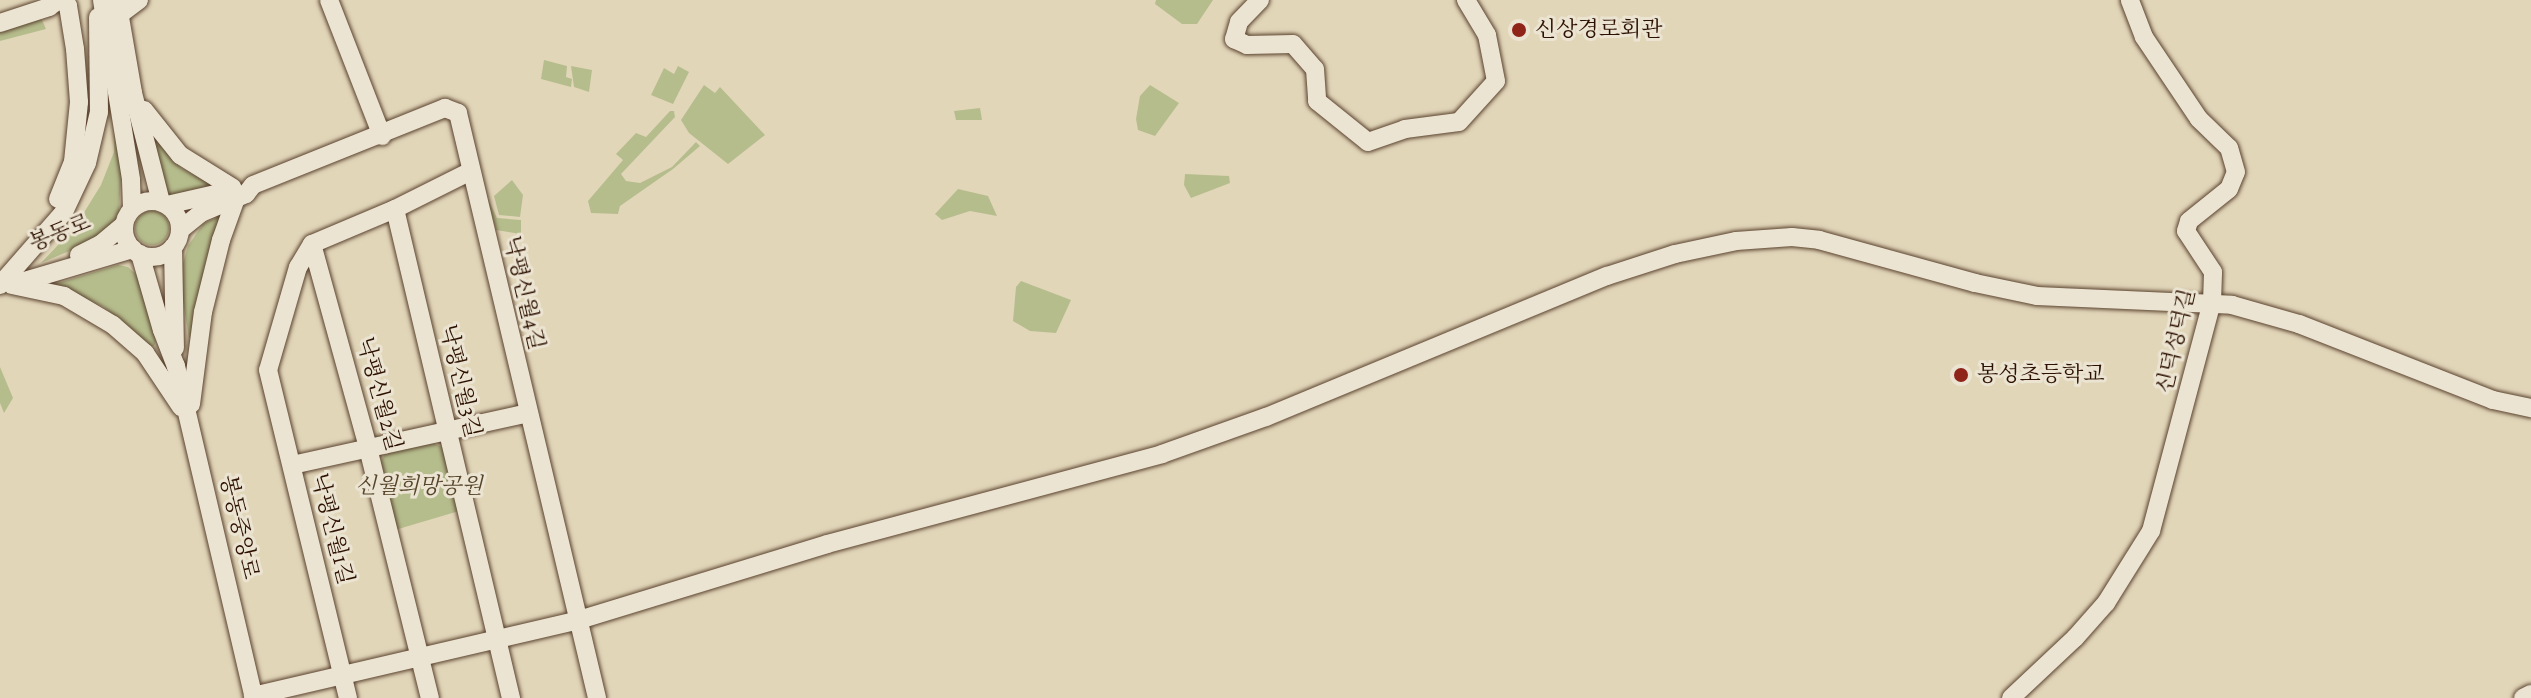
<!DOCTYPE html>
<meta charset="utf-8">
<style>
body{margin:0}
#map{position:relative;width:2531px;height:698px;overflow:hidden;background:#e2d6b9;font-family:Alegreya,"Noto Serif KR",serif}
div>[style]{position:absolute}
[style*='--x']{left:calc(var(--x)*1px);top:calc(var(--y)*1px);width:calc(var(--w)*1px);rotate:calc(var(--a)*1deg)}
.green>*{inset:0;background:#b6bd8d}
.round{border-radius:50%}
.roads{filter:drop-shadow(0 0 2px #5a422e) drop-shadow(0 0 2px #5a422e)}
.minor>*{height:18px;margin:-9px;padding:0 9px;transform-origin:9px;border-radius:9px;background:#ece4d2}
.minor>.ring{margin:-9px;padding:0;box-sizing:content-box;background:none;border:18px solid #ece4d2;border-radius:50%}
.dots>*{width:22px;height:22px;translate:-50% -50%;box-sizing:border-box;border:4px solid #ece4d2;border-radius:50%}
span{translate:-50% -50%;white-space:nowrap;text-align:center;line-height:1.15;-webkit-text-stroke:6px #ece4d2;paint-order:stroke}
.poi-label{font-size:22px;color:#2d1100}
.left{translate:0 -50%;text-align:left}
.street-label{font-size:22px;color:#2d1100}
.park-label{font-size:22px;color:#56452a;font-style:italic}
</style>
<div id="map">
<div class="green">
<i style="clip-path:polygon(1156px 0,1213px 0,1197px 24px,1182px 24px,1155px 4px)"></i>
<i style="clip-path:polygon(37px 17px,42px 20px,46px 29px,0 41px,0 29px)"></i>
<i style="clip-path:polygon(544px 60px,567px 66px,566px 77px,572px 79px,571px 87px,541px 79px)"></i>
<i style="clip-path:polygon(571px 66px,592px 70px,589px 92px,574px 87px)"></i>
<i style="clip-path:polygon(678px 66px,689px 72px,673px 104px,651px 95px,664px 68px,674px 74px)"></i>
<i style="clip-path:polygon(704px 85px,715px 93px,720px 87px,765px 135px,728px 164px,689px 133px,681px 120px)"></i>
<i style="clip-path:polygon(1150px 85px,1179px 103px,1155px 136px,1138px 130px,1136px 119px,1140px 96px)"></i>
<i style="clip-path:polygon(980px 108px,982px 120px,956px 120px,954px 111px)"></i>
<i style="clip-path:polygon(115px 111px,122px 153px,119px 215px,105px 236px,41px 263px,75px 227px,101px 185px,114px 152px)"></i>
<i style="clip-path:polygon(670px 111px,674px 111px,675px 117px,621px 174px,626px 181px,640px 183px,672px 167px,696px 142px,700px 146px,673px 169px,620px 206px,618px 214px,591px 213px,588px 201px,623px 160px,616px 154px,636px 133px,646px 137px)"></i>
<i style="clip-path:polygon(159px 143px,181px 168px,217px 187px,167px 196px,156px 146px)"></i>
<i style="clip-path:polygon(1185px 174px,1229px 176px,1230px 183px,1191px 198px,1184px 185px)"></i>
<i style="clip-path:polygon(512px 180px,523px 195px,520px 217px,499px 215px,494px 196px)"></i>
<i style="clip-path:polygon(958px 189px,988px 196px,997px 216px,970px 211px,942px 220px,935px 214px)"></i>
<i style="clip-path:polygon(488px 199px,497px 218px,521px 220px,521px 234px,496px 230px)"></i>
<i class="round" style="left:135px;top:211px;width:34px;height:34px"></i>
<i style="clip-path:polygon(225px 213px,193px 335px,189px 338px,179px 277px,188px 246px,203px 224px)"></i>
<i style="clip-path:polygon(118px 265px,128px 267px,139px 277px,156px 341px,154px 346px,150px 347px,104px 307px,55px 284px)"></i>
<i style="clip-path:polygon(1021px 281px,1071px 300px,1056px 333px,1030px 331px,1013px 321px,1016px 287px)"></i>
<i style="clip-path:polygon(0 367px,13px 398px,4px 413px,0 403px)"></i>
<i style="clip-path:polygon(433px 443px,444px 448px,459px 511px,395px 530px,379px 464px,386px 453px)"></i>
</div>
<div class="roads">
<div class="minor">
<i style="--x:102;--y:0;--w:182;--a:80.8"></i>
<i style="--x:131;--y:180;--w:29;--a:88"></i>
<i style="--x:117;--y:0;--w:94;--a:80.2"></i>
<i style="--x:133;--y:93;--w:113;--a:75.6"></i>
<i style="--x:329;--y:0;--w:146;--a:68.7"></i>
<i style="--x:1260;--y:0;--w:30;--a:134"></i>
<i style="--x:1239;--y:22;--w:18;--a:106"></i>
<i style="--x:1234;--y:39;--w:14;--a:25"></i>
<i style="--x:1247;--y:45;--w:46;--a:-1.2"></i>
<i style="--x:1293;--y:44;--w:33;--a:49"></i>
<i style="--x:1315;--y:69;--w:32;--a:86"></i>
<i style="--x:1317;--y:101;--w:65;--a:38.8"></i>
<i style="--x:1368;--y:142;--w:39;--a:-19"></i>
<i style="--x:1405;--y:129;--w:54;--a:-7.4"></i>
<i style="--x:1459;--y:122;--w:55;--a:-47.9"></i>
<i style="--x:1496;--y:81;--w:47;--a:-101.1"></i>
<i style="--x:1487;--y:35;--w:41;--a:-121"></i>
<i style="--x:119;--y:15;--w:25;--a:-37"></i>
<i style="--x:0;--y:23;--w:52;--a:-18.1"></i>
<i style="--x:49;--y:7;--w:12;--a:-35"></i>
<i style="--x:144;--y:110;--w:58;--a:51.3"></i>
<i style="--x:180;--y:155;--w:62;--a:31.9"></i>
<i style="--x:58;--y:199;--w:40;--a:-68"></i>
<i style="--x:73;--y:162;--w:60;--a:-84.3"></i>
<i style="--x:79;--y:102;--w:53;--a:-94.3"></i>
<i style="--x:75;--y:49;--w:44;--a:-99.2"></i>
<i style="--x:68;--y:6;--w:8;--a:-135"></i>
<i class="ring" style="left:124px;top:201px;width:38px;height:38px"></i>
<i style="--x:167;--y:205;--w:54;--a:-12.8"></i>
<i style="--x:395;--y:209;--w:85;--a:-26.6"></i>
<i style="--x:180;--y:230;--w:27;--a:-39"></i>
<i style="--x:201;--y:213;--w:49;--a:-22.9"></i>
<i style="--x:246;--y:194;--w:11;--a:-52"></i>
<i style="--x:253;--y:185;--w:207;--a:-21.9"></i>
<i style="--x:445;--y:108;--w:14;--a:21"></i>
<i style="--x:458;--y:113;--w:601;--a:76.63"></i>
<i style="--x:312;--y:244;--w:90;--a:-22.9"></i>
<i style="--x:395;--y:209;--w:503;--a:76.66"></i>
<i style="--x:312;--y:244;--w:27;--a:121"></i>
<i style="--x:298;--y:267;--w:107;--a:106.2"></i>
<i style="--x:268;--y:370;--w:338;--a:76.3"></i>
<i style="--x:312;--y:244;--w:212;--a:74.6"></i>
<i style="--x:368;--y:448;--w:258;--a:76.1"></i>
<i style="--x:173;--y:247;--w:101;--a:88.9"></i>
<i style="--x:140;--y:254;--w:79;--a:73.9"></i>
<i style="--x:162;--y:330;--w:39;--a:69"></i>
<i style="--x:176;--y:366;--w:341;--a:76.8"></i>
<i style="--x:79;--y:255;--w:25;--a:-27"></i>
<i style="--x:101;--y:244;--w:30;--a:-40"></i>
<i style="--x:18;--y:283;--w:120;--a:-16.5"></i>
<i style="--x:0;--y:285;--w:97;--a:-48.8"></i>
<i style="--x:64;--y:212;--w:54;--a:-64.9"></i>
<i style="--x:87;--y:163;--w:52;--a:-76.8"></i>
<i style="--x:99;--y:112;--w:95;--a:-90.6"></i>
<i style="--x:12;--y:285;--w:53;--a:11.9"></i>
<i style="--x:64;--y:296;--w:57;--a:30.6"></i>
<i style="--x:113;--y:325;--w:43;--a:41.2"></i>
<i style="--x:145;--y:353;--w:65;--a:56.3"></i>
<i style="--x:191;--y:404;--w:93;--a:-82.6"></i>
<i style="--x:203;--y:312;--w:74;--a:-76"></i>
<i style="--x:221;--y:240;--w:45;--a:-70.3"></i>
<i style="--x:292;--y:465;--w:242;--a:-12.4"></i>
<i style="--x:253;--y:696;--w:335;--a:-13.1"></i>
<i style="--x:579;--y:620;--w:259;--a:-17"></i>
<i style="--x:827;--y:544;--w:347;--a:-15"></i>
<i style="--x:1162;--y:454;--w:110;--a:-19.6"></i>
<i style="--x:1266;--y:417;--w:369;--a:-22.5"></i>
<i style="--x:1607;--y:276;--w:71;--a:-17.9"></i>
<i style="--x:1675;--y:254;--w:62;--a:-12"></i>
<i style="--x:1736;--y:241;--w:56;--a:-4.1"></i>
<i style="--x:1792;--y:237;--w:27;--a:6"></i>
<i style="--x:1819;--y:240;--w:162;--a:15.4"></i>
<i style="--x:1975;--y:283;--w:63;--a:11.8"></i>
<i style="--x:2037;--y:296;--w:195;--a:2.6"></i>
<i style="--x:2232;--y:305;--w:70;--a:15.8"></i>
<i style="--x:2299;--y:324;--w:208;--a:21.4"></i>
<i style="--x:2493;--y:400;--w:39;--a:12"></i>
<i style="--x:2011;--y:698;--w:88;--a:-43.2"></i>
<i style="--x:2075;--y:638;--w:47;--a:-48.5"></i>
<i style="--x:2106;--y:603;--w:85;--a:-58"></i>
<i style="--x:2151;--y:531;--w:237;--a:-75.1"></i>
<i style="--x:2212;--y:302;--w:30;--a:-88"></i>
<i style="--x:2213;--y:272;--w:49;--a:-123.4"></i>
<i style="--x:2186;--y:231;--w:10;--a:-73"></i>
<i style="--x:2189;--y:221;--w:51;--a:-38.7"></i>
<i style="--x:2229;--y:189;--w:18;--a:-68"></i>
<i style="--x:2236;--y:172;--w:25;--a:-106"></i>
<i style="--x:2229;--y:148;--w:42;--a:-136"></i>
<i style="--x:2199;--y:119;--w:99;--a:-123.9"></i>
<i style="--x:2144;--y:37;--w:40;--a:-111"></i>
<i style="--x:2523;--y:698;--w:9;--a:-27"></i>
</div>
</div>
<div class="dots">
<i style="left:1519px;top:30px;background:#8f2418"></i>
<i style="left:1961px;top:375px;background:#8f2418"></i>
</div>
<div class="poi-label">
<span class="left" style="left:1535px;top:30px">신상경로회관</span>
<span class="left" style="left:1977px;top:375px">봉성초등학교</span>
</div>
<div class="street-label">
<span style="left:60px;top:233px;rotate:-22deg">봉동로</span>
<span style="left:524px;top:293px;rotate:77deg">낙평신월4길</span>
<span style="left:2176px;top:341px;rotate:-77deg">신덕성덕길</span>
<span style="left:460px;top:381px;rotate:77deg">낙평신월3길</span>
<span style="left:379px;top:394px;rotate:75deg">낙평신월2길</span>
<span style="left:239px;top:527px;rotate:77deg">봉동중앙로</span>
<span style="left:332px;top:529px;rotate:76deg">낙평신월1길</span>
</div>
<div class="park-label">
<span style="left:419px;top:487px">신월희망공원</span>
</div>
</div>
